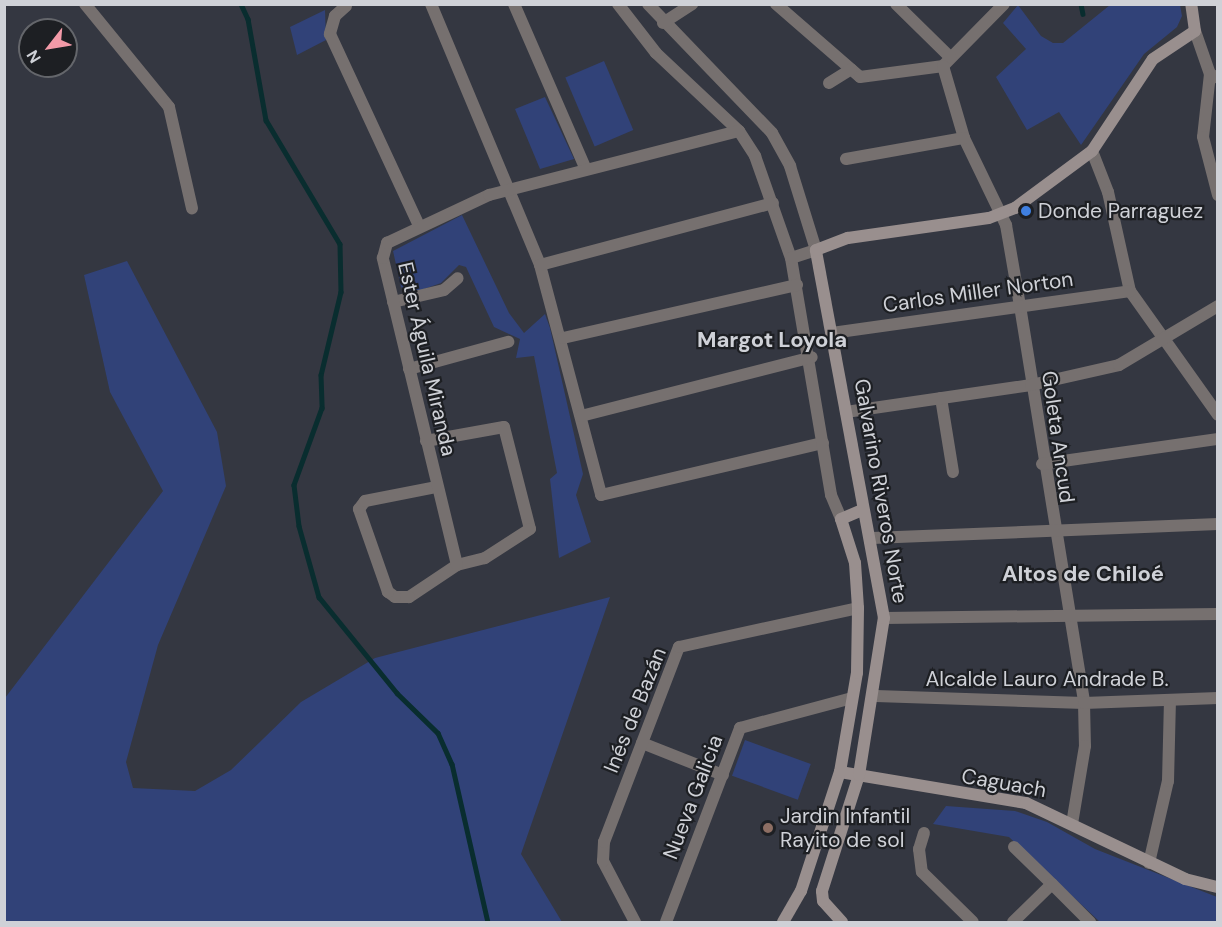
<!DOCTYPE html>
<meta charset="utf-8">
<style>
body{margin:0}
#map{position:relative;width:1222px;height:927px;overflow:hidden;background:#343741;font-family:"DM Sans",sans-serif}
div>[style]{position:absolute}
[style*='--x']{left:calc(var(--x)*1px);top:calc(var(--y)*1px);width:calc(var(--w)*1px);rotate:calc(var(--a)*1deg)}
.green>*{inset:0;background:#314278;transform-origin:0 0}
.stream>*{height:4.5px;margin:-2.25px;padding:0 2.25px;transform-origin:2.25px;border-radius:2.25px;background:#092d2f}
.street>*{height:12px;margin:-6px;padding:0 6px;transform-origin:6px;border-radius:6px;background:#76706f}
.secondary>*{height:12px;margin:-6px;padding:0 6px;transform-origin:6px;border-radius:6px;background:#998f8e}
.dots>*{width:16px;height:16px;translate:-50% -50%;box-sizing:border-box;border:3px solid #1d1f23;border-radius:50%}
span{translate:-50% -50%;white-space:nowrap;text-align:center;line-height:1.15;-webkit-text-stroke:4.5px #1d1f23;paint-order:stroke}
.poi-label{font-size:21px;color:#cfd1d7}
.left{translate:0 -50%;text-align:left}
.street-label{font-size:21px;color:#cfd1d7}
.neighbourhood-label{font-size:22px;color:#cfd1d7;font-weight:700}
.frame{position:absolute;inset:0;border:6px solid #cfd1d7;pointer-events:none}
.north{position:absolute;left:18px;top:18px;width:60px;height:60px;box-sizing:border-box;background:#1d1f23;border:2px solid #64666b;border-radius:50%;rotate:239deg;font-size:16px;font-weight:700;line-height:24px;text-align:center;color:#cfd1d7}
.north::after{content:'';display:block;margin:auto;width:21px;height:27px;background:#f39aa8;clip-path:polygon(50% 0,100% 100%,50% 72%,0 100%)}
</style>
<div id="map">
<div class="green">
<i style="clip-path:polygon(1018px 5px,1041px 36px,1053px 43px,1063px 43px,1110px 5px,1180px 5px,1182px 16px,1177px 27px,1144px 54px,1081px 145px,1059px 112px,1027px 130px,996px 77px,1026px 49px,1003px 23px)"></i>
<i style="clip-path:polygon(325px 10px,326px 40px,297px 55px,290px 27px)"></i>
<i style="left:604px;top:61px;width:75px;height:42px;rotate:67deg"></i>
<i style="clip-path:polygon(545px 97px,574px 159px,540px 169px,515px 109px)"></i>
<i style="clip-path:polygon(462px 215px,509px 313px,524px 333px,545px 314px,550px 328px,583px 474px,576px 495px,591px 542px,559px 558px,550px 479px,557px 473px,534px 356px,516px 358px,520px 339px,494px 327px,466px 267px,459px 265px,441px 283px,410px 294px,401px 287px,393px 251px)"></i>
<i style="clip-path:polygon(127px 261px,217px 432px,226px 486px,158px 645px,126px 762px,133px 788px,195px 791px,231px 770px,301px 702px,375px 658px,610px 597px,521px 854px,562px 922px,5px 922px,5px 698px,163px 491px,110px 392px,84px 275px)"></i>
<i style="left:745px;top:740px;width:70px;height:38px;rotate:20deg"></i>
<i style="clip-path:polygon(946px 806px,1015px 811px,1047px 822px,1095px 849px,1217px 897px,1217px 922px,1100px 922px,1009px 837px,933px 824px)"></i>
</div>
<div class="stream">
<i style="--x:241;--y:4;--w:17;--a:65"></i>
<i style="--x:248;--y:19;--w:103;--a:79.9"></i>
<i style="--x:266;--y:120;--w:144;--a:59.2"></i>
<i style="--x:340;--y:244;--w:48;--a:88.8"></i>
<i style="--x:341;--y:292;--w:85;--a:103.5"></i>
<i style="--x:321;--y:375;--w:33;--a:88"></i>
<i style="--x:322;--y:408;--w:82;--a:110"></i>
<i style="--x:294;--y:485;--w:41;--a:83"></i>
<i style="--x:299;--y:526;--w:74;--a:74.3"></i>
<i style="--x:319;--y:597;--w:124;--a:50.9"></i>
<i style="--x:397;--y:693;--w:57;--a:44.3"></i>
<i style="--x:438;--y:733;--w:34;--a:66"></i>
<i style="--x:452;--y:764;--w:162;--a:77.2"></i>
<i style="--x:1081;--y:4;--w:10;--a:79"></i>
</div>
<div class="street">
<i style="--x:85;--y:4;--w:133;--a:50.8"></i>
<i style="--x:169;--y:107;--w:104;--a:77.2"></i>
<i style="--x:431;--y:4;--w:283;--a:67.3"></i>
<i style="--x:540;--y:265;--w:238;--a:75.1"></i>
<i style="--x:601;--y:495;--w:228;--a:-13.2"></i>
<i style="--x:514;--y:4;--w:178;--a:66.5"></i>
<i style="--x:618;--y:4;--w:62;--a:52.2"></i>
<i style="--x:656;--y:53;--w:114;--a:43.2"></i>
<i style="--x:739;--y:131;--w:30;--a:57"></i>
<i style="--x:755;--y:156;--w:108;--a:70.6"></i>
<i style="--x:791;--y:258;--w:240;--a:80.4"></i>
<i style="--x:831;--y:495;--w:26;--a:67"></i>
<i style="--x:648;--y:4;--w:179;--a:46.1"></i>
<i style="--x:772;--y:133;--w:38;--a:61"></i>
<i style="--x:790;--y:166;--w:88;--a:72.8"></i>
<i style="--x:816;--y:250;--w:26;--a:162"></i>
<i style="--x:776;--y:4;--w:111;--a:41"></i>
<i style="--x:860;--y:77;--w:84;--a:-7.5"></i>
<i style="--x:943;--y:66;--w:87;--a:-45.5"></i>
<i style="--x:896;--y:4;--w:76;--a:44.5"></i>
<i style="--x:346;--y:6;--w:15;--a:138"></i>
<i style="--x:335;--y:16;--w:19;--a:106"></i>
<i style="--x:330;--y:34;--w:209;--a:65.1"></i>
<i style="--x:663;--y:23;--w:35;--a:-33"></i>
<i style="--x:1195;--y:31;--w:46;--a:70.8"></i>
<i style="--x:1210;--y:74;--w:7;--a:27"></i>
<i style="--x:943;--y:66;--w:75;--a:73.7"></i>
<i style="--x:964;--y:138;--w:97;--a:64.2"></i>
<i style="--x:1006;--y:225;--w:82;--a:80.2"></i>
<i style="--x:1020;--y:306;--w:402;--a:80.8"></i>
<i style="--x:1084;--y:703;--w:43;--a:88.7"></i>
<i style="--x:1085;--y:746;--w:79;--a:99.5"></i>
<i style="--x:1210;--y:74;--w:63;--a:96.3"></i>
<i style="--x:1203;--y:137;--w:60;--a:75.5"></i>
<i style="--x:829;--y:83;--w:26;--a:-32"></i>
<i style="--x:1092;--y:151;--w:44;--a:68.7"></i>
<i style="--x:1108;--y:192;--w:101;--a:77.5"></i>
<i style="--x:1130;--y:291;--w:152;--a:54.6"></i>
<i style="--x:846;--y:159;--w:120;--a:-10.1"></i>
<i style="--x:540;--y:265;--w:241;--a:-14.9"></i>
<i style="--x:393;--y:302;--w:52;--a:-13.2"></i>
<i style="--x:444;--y:290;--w:18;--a:-41"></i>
<i style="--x:832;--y:333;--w:301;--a:-8"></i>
<i style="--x:563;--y:338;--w:240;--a:-12.8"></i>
<i style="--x:409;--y:369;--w:103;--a:-15.3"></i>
<i style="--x:941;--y:398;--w:75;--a:80.8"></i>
<i style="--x:846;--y:412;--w:187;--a:-8.3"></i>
<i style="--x:1031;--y:385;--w:90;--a:-12.8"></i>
<i style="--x:1119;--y:365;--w:115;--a:-30.8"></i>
<i style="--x:581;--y:416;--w:238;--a:-14.3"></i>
<i style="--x:426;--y:441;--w:79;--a:-10.2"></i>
<i style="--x:504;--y:427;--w:105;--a:75.7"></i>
<i style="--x:530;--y:529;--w:54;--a:147.2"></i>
<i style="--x:485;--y:558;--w:29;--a:166"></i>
<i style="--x:457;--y:565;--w:58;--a:146.3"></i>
<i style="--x:409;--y:597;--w:14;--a:180"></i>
<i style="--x:395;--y:597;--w:9;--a:-144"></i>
<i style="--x:388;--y:592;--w:88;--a:-109.3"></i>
<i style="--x:359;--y:509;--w:10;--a:-53"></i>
<i style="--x:365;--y:501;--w:72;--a:-11.2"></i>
<i style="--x:1042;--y:464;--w:178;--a:-8.1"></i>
<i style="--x:872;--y:538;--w:346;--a:-2.3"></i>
<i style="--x:457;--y:565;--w:316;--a:-103.6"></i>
<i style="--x:383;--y:258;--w:16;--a:-75"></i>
<i style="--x:387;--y:243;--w:113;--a:-25.2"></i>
<i style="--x:489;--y:195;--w:258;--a:-14.4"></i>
<i style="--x:884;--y:618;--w:334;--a:-0.7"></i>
<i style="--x:876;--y:696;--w:208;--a:1.9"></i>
<i style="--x:1084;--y:703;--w:134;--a:-2.1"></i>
<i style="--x:642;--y:743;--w:87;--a:21.6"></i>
<i style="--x:924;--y:833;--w:17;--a:107"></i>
<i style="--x:919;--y:849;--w:23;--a:83"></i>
<i style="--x:922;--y:872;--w:71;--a:44.4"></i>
<i style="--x:1014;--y:847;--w:53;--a:44.2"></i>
<i style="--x:1149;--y:863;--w:84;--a:-77"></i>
<i style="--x:1168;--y:781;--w:81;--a:-88.6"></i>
<i style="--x:635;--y:922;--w:69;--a:-117.7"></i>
<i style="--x:603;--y:861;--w:19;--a:-87"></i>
<i style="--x:604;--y:842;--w:209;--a:-69"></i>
<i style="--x:679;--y:647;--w:183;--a:-12.3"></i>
<i style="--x:666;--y:922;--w:208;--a:-69.1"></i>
<i style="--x:740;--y:728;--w:116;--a:-15"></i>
<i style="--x:1013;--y:922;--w:54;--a:-44.3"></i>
<i style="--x:1052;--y:884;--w:54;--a:45"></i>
</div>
<div class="secondary">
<i style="--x:840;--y:772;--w:189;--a:9.5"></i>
<i style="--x:1026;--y:803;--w:176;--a:25.5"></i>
<i style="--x:1185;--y:879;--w:34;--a:14"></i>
<i style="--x:783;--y:922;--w:36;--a:-60"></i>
<i style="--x:801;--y:891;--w:125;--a:-71.9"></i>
<i style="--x:840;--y:772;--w:100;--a:-80.3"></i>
<i style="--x:857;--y:673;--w:65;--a:-89.1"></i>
<i style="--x:858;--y:608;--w:45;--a:-93.8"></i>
<i style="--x:855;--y:563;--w:46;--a:-107.7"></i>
<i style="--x:841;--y:519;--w:23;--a:-23"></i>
<i style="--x:842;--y:922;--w:28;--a:-132"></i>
<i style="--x:823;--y:901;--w:10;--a:-96"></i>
<i style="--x:822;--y:891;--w:122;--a:-72.3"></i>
<i style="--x:859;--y:775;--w:159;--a:-81"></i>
<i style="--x:884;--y:618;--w:374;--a:-100.5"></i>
<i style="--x:816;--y:250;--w:34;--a:-21"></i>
<i style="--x:848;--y:238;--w:142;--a:-8.1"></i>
<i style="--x:989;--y:218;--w:28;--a:-21"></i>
<i style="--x:1015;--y:208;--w:96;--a:-36.5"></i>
<i style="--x:1092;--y:151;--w:110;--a:-56.5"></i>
<i style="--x:1153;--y:59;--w:50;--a:-33.7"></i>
<i style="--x:1195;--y:31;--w:27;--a:-98"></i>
</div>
<div class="dots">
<i style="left:1026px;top:211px;background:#3f7fe0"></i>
<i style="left:768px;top:828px;background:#8d6e63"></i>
</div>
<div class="poi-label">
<span class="left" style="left:1038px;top:211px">Donde Parraguez</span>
<span class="left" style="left:780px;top:828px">Jardin Infantil<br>Rayito de sol</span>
</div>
<div class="street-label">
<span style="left:978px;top:292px;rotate:-8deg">Carlos Miller Norton</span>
<span style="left:427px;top:359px;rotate:77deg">Ester Águila Miranda</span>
<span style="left:1058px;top:437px;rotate:82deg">Goleta Ancud</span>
<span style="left:881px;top:491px;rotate:80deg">Galvarino Riveros Norte</span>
<span style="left:1047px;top:679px">Alcalde Lauro Andrade B.</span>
<span style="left:635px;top:710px;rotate:-68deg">Inés de Bazán</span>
<span style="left:1004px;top:783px;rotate:10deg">Caguach</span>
<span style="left:693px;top:797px;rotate:-69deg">Nueva Galicia</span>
</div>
<div class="neighbourhood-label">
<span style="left:772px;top:340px">Margot Loyola</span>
<span style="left:1083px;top:574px">Altos de Chiloé</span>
</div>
<div class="frame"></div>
<div class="north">N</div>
</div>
